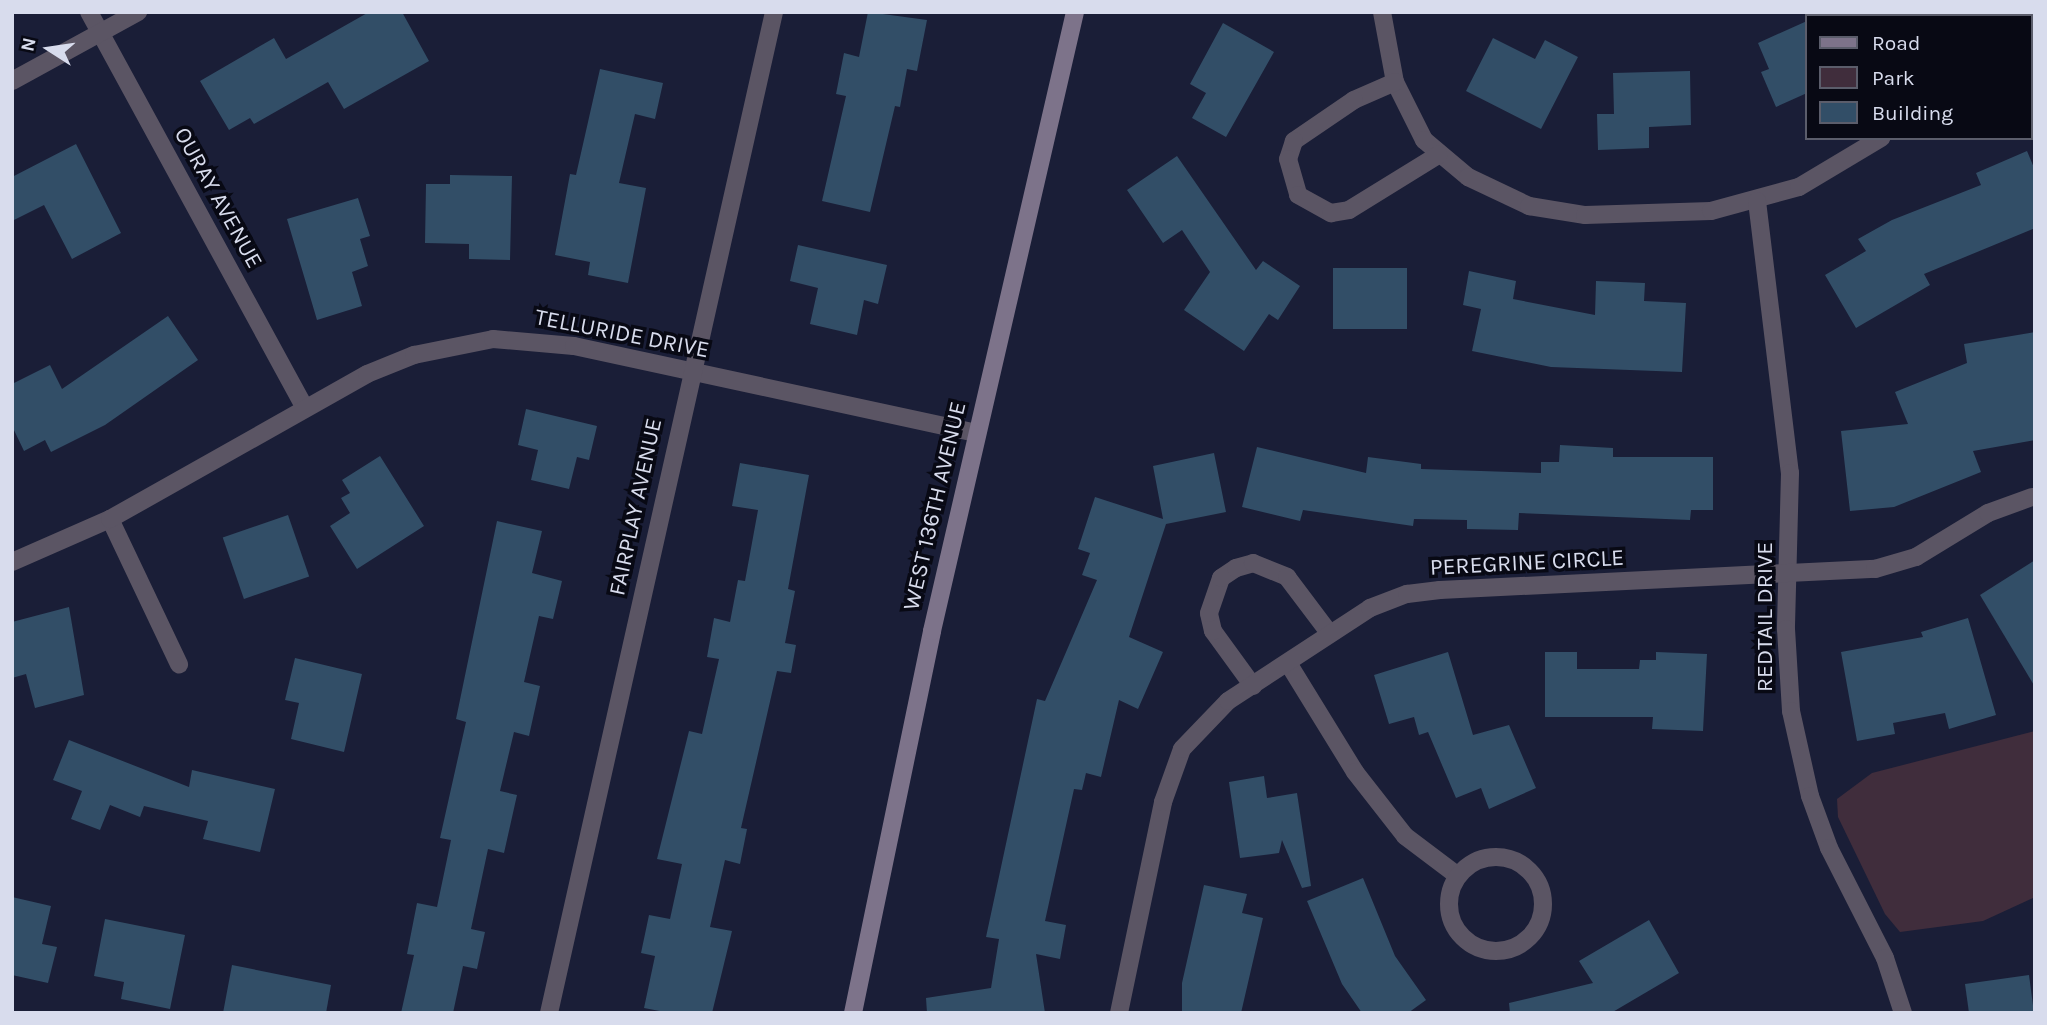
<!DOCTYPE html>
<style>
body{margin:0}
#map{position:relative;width:2047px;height:1025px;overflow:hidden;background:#1a1e37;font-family:Karla,sans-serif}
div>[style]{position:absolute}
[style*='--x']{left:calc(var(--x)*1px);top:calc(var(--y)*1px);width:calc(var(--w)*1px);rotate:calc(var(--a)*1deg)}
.green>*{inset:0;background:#402d3c}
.building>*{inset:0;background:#324e67;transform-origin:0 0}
.street>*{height:18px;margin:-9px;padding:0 9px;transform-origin:9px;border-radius:9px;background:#5b5564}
.street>.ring{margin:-9px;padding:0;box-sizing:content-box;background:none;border:18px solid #5b5564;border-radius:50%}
.secondary>*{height:18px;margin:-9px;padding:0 9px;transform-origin:9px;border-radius:9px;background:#7d738a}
span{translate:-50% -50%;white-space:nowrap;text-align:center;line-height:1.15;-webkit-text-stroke:7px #080914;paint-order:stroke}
.street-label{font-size:23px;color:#d8dced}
.frame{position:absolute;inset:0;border:14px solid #d8dced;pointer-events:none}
.legend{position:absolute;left:1805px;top:14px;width:228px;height:126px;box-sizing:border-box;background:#080914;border:2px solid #5b5d6b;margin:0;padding:9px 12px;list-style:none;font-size:21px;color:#d8dced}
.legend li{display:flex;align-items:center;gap:14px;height:35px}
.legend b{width:35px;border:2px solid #5b5d6b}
.north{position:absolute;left:14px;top:14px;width:70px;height:70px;-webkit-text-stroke:5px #080914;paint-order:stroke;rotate:282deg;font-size:19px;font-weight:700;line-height:28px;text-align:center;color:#d8dced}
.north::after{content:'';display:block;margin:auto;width:24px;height:32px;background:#d8dced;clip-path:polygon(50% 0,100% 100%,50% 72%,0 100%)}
</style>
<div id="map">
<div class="green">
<i style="clip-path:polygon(2035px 731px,2035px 897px,1983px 921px,1900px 932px,1885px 914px,1838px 817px,1837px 799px,1872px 773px)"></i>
</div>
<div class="building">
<i style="clip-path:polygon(369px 12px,402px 12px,429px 61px,344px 109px,328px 82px,254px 124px,250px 118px,229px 130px,200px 81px,274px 38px,286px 59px)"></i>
<i style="clip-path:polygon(868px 12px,927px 20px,917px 71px,907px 69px,900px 107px,895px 106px,870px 212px,822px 201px,846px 96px,836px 94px,844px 53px,859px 57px)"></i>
<i style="clip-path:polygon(1807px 21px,1807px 93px,1776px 107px,1761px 72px,1769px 69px,1758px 43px)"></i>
<i style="clip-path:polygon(1223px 23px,1274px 52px,1226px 137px,1192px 118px,1206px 93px,1190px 84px)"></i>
<i style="clip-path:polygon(1493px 38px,1535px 59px,1545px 40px,1578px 57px,1541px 129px,1466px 91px)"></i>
<i style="clip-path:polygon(600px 69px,663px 83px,655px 119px,635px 114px,619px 183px,646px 188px,628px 283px,588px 275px,590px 262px,555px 255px,570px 174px,576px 175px)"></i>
<i style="clip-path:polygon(1690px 71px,1691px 125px,1649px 127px,1649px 148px,1598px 150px,1597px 114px,1614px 114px,1613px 73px)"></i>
<i style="clip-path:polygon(76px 144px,121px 233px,72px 259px,44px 205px,12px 221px,12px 177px)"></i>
<i style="clip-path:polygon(2027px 151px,2035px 170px,2035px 228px,1924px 274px,1930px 285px,1856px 328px,1825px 275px,1866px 251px,1858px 239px,1892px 220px,1981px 185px,1976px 173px)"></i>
<i style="clip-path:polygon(1177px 156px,1256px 270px,1263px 261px,1300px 286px,1278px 320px,1269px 314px,1244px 351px,1184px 310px,1210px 272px,1182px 230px,1163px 243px,1127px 190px)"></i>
<i style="clip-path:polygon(450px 175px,512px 176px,510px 260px,469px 259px,469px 244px,425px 243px,426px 184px,450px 184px)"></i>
<i style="clip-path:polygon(358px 198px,370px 236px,360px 239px,368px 266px,352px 272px,362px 306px,317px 320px,287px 219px)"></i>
<i style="clip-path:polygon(798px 245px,887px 265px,878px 304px,864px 300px,857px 335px,810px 324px,818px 288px,790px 281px)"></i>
<i style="left:1333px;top:268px;width:74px;height:61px"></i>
<i style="clip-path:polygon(1469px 271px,1516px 281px,1513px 299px,1595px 315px,1596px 281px,1645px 283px,1644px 301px,1686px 303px,1682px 372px,1551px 367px,1472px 351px,1481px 309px,1463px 305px)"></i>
<i style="clip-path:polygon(168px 316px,198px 360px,105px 425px,51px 452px,45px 440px,24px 451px,12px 426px,12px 384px,50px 365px,62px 389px)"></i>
<i style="clip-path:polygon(2035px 332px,2035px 440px,1973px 451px,1981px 472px,1894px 507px,1850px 511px,1841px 431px,1908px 424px,1895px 392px,1967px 363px,1964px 344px)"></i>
<i style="clip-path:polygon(526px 409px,597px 426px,589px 460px,577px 457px,569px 489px,531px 480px,538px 450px,518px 445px)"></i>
<i style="clip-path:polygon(1560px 445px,1613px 448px,1613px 457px,1713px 457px,1713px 510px,1691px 510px,1690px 520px,1519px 513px,1518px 530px,1467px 529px,1467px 520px,1414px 519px,1413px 526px,1303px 510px,1300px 521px,1242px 507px,1257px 447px,1366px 473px,1368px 457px,1421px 464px,1421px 469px,1541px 473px,1541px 462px,1559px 462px)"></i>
<i style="clip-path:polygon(1214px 453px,1226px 512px,1166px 524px,1129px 637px,1163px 652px,1138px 709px,1119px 700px,1101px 777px,1086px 773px,1082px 790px,1074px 789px,1045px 921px,1066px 925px,1060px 959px,1036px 954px,1045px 1013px,927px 1013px,926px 998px,991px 988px,999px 939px,986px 937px,1037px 699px,1045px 701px,1097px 580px,1082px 575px,1090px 553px,1078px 549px,1095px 497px,1163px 519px,1153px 466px)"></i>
<i style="clip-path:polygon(380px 456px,424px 526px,357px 569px,330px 526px,350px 513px,341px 498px,350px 493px,342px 480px)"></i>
<i style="clip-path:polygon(740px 463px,809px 475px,788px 589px,795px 591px,785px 643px,796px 645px,791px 673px,777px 671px,741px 828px,747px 829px,740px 864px,725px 860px,710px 927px,732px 931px,712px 1013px,670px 1013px,644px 1008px,655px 956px,641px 953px,649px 915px,670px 919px,682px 864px,657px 859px,689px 731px,702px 734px,719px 659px,707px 657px,714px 618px,730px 622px,738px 580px,745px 581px,758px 510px,732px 506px)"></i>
<i style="left:288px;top:515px;width:65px;height:69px;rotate:71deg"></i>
<i style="clip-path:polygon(497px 521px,542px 531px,532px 573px,562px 581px,553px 619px,539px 616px,524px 682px,540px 686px,529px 736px,514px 732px,500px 791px,517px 795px,504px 853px,488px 849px,471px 929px,485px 932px,477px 969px,463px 966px,453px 1013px,401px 1013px,414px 955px,407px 954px,417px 903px,437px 907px,451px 840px,440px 838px,466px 722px,456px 719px)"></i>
<i style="clip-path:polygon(2035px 560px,2035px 687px,1980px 595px)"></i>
<i style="clip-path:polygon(69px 607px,84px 695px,35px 708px,26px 674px,12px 678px,12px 622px)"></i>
<i style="clip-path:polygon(1968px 618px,1996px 715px,1949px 729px,1945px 713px,1893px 723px,1895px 734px,1857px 741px,1841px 652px,1923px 637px,1921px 632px)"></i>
<i style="clip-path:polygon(1448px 652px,1473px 735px,1509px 725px,1536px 788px,1489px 809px,1481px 788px,1456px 798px,1428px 732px,1419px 735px,1414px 717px,1389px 724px,1374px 675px)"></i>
<i style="clip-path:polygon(1545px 652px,1577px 652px,1577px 669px,1639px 669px,1640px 660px,1656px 660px,1656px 652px,1707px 654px,1703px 731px,1652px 729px,1653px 717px,1545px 717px)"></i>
<i style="clip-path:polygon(295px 658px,362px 674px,344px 752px,291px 739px,299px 703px,285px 700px)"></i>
<i style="clip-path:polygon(69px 740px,189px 787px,192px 770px,275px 789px,260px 852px,203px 839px,208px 821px,144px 806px,140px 817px,110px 805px,100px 830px,71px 819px,82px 791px,53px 780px)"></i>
<i style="clip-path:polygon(1264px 776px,1267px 798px,1297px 793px,1311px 886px,1302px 888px,1282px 840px,1279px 853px,1240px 858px,1229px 782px)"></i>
<i style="clip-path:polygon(1363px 878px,1395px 956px,1426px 1000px,1408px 1013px,1362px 1013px,1342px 984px,1307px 901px)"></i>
<i style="clip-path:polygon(1204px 885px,1247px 894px,1242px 913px,1263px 918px,1241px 1013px,1182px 1013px,1182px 983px)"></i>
<i style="clip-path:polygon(12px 897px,51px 906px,42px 944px,57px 947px,48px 983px,12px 975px)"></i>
<i style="clip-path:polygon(105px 919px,185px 935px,170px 1009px,121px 999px,124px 982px,94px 976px)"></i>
<i style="clip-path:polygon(1649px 920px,1679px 973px,1611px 1013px,1510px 1013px,1509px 1003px,1593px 983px,1579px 961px)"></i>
<i style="clip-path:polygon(232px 965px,331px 985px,326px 1013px,223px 1013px)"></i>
<i style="clip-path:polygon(2029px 975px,2034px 1013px,1969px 1013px,1965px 984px)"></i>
</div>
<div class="street">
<i style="--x:89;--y:12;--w:450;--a:61.4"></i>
<i style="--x:1382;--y:12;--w:71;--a:79.5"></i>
<i style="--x:1395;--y:82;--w:65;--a:63.4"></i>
<i style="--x:1424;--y:140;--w:57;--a:40.1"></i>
<i style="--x:1468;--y:177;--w:68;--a:25.4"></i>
<i style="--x:1529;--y:206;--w:57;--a:9.1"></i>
<i style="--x:1585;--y:215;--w:126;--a:-1.8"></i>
<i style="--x:1711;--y:211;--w:91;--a:-15.3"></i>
<i style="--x:1799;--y:187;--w:96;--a:-30.9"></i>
<i style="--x:1999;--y:16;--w:6;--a:-39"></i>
<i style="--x:12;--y:81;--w:144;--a:-28.7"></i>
<i style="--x:1395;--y:82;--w:45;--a:156.3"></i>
<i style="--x:1354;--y:100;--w:73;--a:145.7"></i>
<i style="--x:1294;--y:141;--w:19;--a:108"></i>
<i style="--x:1288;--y:159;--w:37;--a:74"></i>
<i style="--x:1298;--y:195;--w:38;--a:29"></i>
<i style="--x:1331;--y:213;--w:18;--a:-9"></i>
<i style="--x:1349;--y:210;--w:105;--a:-31.7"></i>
<i style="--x:2031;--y:96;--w:4;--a:0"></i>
<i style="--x:1757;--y:201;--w:274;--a:83.1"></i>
<i style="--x:1790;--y:473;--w:156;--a:91.5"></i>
<i style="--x:1786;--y:629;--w:82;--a:86.5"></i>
<i style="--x:1791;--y:711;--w:87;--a:77.4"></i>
<i style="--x:1810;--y:796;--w:55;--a:69.9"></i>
<i style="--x:1829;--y:848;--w:123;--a:63"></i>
<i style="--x:1885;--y:958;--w:58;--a:71.9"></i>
<i style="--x:110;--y:519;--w:161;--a:64.6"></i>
<i style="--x:12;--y:562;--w:107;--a:-23.7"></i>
<i style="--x:110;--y:519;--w:295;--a:-29.4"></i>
<i style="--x:367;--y:374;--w:51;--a:-22"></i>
<i style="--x:414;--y:355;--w:81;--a:-11.4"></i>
<i style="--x:493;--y:339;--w:81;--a:4.9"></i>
<i style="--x:574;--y:346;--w:411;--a:12.2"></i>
<i style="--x:1288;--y:663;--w:128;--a:58.4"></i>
<i style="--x:1355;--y:772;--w:81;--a:52"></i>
<i style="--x:1405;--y:836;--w:66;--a:37"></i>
<i style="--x:1253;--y:686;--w:68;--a:-126"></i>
<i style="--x:1213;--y:631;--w:18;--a:-103"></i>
<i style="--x:1209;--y:613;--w:37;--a:-71"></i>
<i style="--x:1221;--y:578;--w:18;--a:-34"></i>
<i style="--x:1236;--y:568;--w:18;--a:-16"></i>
<i style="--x:1253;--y:563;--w:37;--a:22"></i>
<i style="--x:1287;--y:577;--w:71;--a:53"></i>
<i class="ring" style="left:1449px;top:857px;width:76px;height:76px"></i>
<i style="--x:549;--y:1013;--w:1026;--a:-77.33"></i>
<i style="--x:1119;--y:1013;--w:216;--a:-78.2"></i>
<i style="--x:1163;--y:802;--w:56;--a:-70.3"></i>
<i style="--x:1182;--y:749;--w:66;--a:-46.2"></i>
<i style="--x:1228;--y:701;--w:170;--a:-33.2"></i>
<i style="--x:1370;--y:608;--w:40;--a:-21"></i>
<i style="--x:1407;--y:594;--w:33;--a:-7"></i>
<i style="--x:1440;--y:590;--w:436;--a:-2.8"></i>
<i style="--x:1875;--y:569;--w:43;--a:-16.3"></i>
<i style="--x:1916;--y:557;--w:84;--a:-31.4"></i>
<i style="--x:1988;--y:513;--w:47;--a:-20"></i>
</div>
<div class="secondary">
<i style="--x:853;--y:1013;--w:390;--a:-78.3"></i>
<i style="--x:932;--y:631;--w:635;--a:-76.99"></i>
</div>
<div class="street-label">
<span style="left:218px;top:198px;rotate:61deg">OURAY AVENUE</span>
<span style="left:622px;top:334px;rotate:11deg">TELLURIDE DRIVE</span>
<span style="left:935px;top:506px;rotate:-77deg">WEST 136TH AVENUE</span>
<span style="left:636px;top:507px;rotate:-78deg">FAIRPLAY AVENUE</span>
<span style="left:1527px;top:563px;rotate:-3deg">PEREGRINE CIRCLE</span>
<span style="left:1765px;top:617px;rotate:-90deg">REDTAIL DRIVE</span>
</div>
<div class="frame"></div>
<ul class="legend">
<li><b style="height:9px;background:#7d738a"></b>Road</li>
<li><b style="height:19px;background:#402d3c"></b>Park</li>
<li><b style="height:19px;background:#324e67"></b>Building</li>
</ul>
<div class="north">N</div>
</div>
